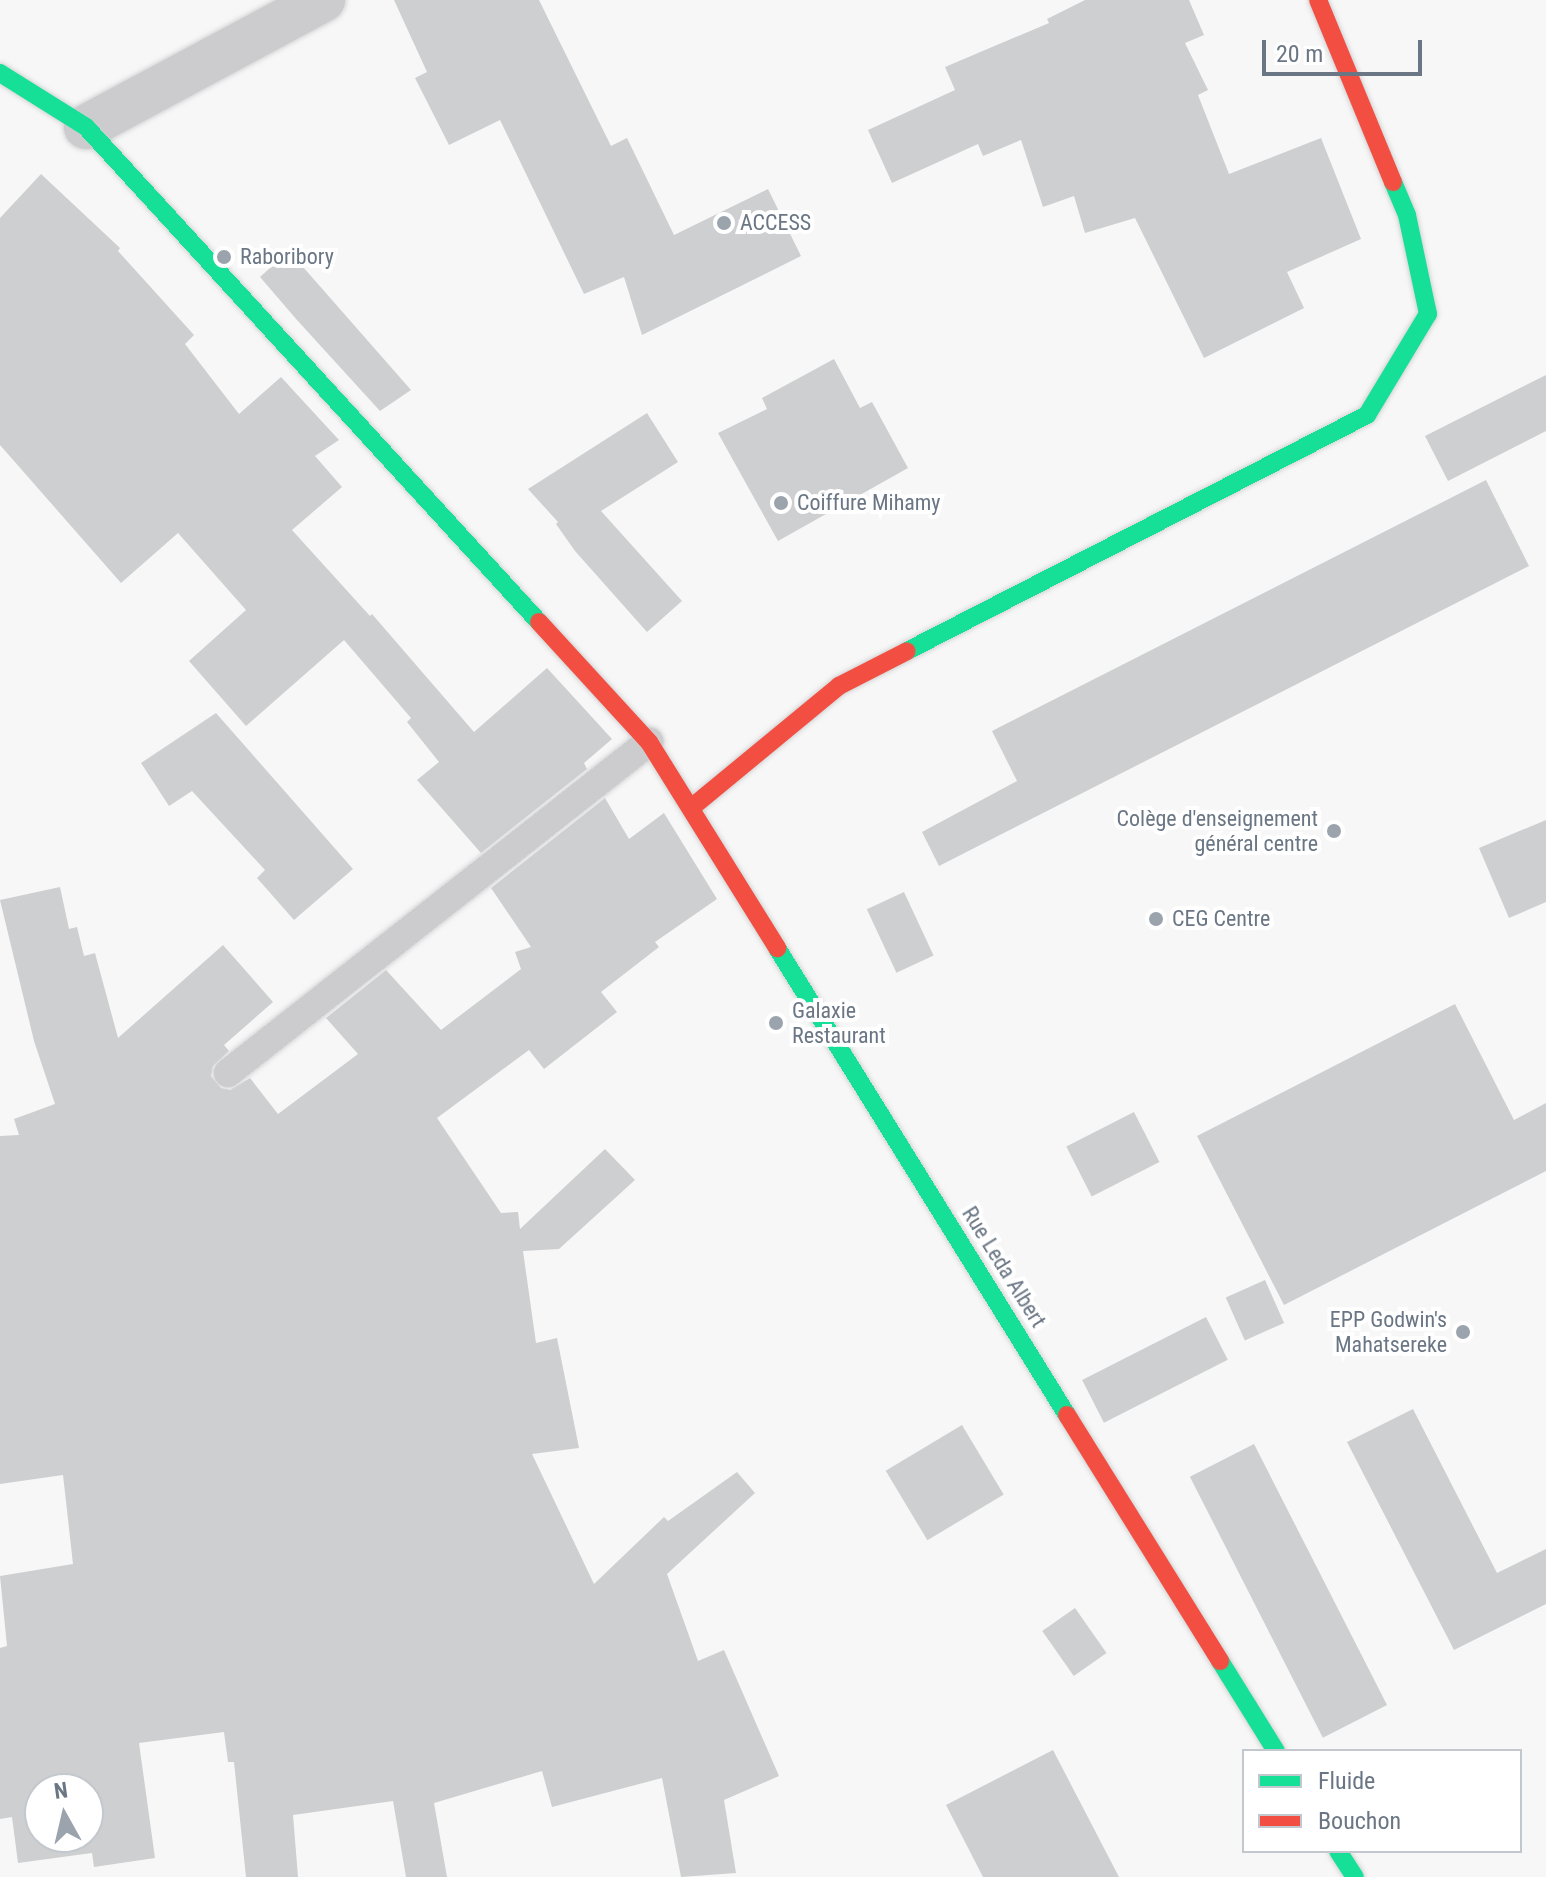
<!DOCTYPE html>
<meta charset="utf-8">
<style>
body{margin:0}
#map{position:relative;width:1546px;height:1877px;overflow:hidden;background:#f7f7f7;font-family:"Roboto Condensed",sans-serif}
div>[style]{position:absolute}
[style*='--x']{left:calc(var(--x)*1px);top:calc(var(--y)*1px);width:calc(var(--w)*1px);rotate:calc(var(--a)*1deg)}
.building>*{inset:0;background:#cecfd0;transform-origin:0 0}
.roads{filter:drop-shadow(0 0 2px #d3d4d5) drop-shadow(0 0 2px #d3d4d5)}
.lane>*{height:28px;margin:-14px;padding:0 14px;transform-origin:14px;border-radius:14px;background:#ccccce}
.street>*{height:44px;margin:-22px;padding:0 22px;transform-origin:22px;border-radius:22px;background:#ccccce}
.fast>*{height:18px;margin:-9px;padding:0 9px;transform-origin:9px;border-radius:9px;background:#16e098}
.jam>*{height:18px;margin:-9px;padding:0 9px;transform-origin:9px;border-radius:9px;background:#f24e42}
.dots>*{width:22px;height:22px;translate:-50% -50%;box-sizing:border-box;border:4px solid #fff;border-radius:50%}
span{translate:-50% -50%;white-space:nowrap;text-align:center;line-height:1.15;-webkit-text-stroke:8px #fff;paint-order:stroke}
.poi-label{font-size:22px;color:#6a7684}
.left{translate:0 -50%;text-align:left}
.right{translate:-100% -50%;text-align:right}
.street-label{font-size:22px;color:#6a7684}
.legend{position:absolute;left:1242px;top:1749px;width:280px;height:104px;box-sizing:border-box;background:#fff;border:2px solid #c3c8ce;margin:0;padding:10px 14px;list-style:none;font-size:24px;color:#6a7684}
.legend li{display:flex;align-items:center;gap:16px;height:40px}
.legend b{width:40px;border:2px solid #c3c8ce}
.north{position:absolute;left:24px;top:1773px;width:80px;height:80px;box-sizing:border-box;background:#fff;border:2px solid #c3c8ce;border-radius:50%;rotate:352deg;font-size:22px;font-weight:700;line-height:32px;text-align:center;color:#6a7684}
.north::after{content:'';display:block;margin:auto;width:28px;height:36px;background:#9ba3ac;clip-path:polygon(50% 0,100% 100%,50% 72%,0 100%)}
.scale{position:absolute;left:1262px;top:40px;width:160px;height:36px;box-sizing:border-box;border:4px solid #6a7684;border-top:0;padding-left:10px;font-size:24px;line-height:28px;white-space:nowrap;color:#6a7684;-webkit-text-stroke:6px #fff;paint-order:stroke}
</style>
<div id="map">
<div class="building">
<i style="clip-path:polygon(394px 0,539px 0,611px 146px,627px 138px,674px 235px,768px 189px,801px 256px,642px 335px,624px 277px,584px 294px,500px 120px,449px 145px,415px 78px,427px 72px)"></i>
<i style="clip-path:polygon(1085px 0,1189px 0,1204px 35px,1185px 43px,1208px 90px,1198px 95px,1229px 174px,1321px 138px,1361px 239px,1287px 272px,1304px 308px,1204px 358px,1135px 218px,1085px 233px,1074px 196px,1043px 207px,1021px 140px,983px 156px,978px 144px,892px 183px,868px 130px,955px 90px,945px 67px,1049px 23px,1047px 19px)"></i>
<i style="clip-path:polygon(41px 174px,120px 248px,118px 251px,194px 335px,185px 344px,239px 414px,281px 377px,339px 440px,315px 456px,342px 487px,292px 530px,370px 616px,372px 614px,474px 732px,547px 668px,612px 739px,584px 763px,587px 769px,481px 853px,417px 780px,439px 762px,407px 722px,411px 718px,344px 640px,246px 726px,189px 661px,246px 610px,178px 533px,121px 583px,0 445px,0 218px)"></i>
<i style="clip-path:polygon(289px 251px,411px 390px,380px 411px,297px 320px,260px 277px)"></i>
<i style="clip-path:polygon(834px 359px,860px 408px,872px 402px,908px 468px,778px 541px,718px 433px,767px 409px,762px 398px)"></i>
<i style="clip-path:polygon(1546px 375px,1546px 431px,1448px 481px,1425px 436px)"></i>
<i style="clip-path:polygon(647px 413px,678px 462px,601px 511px,682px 601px,647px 632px,575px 551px,556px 524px,558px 522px,528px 489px)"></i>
<i style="clip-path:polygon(1486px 480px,1529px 566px,939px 866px,922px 832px,1017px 781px,992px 731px)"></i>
<i style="clip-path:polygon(216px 713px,353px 869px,294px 920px,257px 878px,265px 870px,192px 791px,169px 806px,141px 763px)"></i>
<i style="clip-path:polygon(evenodd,605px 798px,629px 839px,664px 813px,717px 899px,655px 942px,659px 947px,601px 992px,617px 1012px,544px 1069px,529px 1050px,437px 1118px,501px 1213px,518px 1212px,520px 1229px,605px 1149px,635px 1180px,559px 1249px,523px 1251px,536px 1343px,557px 1338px,579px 1448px,532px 1454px,594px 1584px,664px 1517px,668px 1521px,737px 1472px,755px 1493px,667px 1574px,698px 1661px,724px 1650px,779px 1776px,724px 1800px,736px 1873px,681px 1877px,662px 1778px,552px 1807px,542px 1771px,434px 1803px,447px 1877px,406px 1877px,393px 1801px,293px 1815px,298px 1877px,246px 1877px,234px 1762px,228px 1762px,224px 1732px,139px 1743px,155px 1858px,94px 1867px,92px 1853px,18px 1863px,12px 1817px,0 1819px,0 1648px,7px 1646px,0 1576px,73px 1564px,63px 1475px,0 1484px,0 1136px,19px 1135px,14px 1119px,55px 1104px,34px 1041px,0 900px,60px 887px,69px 929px,77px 927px,84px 956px,95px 953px,118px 1038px,223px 945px,273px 1002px,224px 1045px,229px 1051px,213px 1066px,211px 1076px,221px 1088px,230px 1090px,250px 1078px,278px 1114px,358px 1054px,326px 1018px,386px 970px,441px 1030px,521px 969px,515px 952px,531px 947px,491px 888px,605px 798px,40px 1789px,88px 1789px,88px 1837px,40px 1837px,40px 1789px)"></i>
<i style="clip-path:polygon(1546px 820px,1546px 902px,1509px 918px,1479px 848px)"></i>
<i style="left:904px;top:892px;width:70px;height:41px;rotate:65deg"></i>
<i style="clip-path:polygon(1455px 1004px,1514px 1120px,1546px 1103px,1546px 1171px,1284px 1305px,1197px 1136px)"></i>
<i style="left:1134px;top:1112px;width:56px;height:76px;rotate:63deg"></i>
<i style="left:1265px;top:1280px;width:47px;height:43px;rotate:66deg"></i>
<i style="left:1206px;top:1317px;width:48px;height:139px;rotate:63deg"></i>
<i style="clip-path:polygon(1413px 1409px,1497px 1573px,1546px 1549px,1546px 1604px,1454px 1650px,1347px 1442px)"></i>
<i style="left:962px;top:1425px;width:81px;height:89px;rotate:59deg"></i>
<i style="left:1254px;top:1444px;width:293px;height:72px;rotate:63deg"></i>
<i style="left:1075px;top:1608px;width:55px;height:40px;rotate:55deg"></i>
<i style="clip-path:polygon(1053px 1750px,1119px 1877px,983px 1877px,946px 1805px)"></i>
</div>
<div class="roads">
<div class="lane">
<i style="--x:228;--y:1073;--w:536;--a:-38.18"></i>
</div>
<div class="street">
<i style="--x:86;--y:127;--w:269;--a:-28.2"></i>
</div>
<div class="fast">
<i style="--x:0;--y:73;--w:102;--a:32.1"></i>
<i style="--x:86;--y:127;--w:671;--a:47.54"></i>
<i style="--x:907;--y:651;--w:517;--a:-27.16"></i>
<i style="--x:1367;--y:415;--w:118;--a:-58.9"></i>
<i style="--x:1428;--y:314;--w:101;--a:-102"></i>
<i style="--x:1407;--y:215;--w:36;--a:-113"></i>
<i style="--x:777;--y:948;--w:550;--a:58.16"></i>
<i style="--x:1220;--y:1661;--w:106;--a:58.1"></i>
<i style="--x:1338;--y:1851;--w:31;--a:57"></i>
</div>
<div class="jam">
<i style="--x:1318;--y:0;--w:197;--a:67.6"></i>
<i style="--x:539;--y:622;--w:163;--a:47.5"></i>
<i style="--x:649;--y:742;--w:243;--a:58.1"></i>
<i style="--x:691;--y:808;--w:192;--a:-39.5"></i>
<i style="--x:839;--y:686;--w:76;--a:-27.2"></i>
<i style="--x:1067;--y:1415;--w:290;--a:58.1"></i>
</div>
</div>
<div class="dots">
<i style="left:724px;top:223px;background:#9ba3ac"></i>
<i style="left:224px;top:257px;background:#9ba3ac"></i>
<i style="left:781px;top:503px;background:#9ba3ac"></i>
<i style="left:1334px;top:831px;background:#9ba3ac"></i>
<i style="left:1156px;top:919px;background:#9ba3ac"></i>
<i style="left:776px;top:1023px;background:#9ba3ac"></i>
<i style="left:1463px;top:1332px;background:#9ba3ac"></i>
</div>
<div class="poi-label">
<span class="left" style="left:740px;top:223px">ACCESS</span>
<span class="left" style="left:240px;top:257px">Raboribory</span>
<span class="left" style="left:797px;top:503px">Coiffure Mihamy</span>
<span class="right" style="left:1318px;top:831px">Colège d'enseignement<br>général centre</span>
<span class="left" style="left:1172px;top:919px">CEG Centre</span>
<span class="left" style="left:792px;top:1023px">Galaxie<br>Restaurant</span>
<span class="right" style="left:1447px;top:1332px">EPP Godwin's<br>Mahatsereke</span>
</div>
<div class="street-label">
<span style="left:1004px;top:1267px;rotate:58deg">Rue Leda Albert</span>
</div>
<ul class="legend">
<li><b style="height:10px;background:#16e098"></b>Fluide</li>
<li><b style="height:10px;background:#f24e42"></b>Bouchon</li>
</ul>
<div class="north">N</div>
<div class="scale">20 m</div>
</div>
